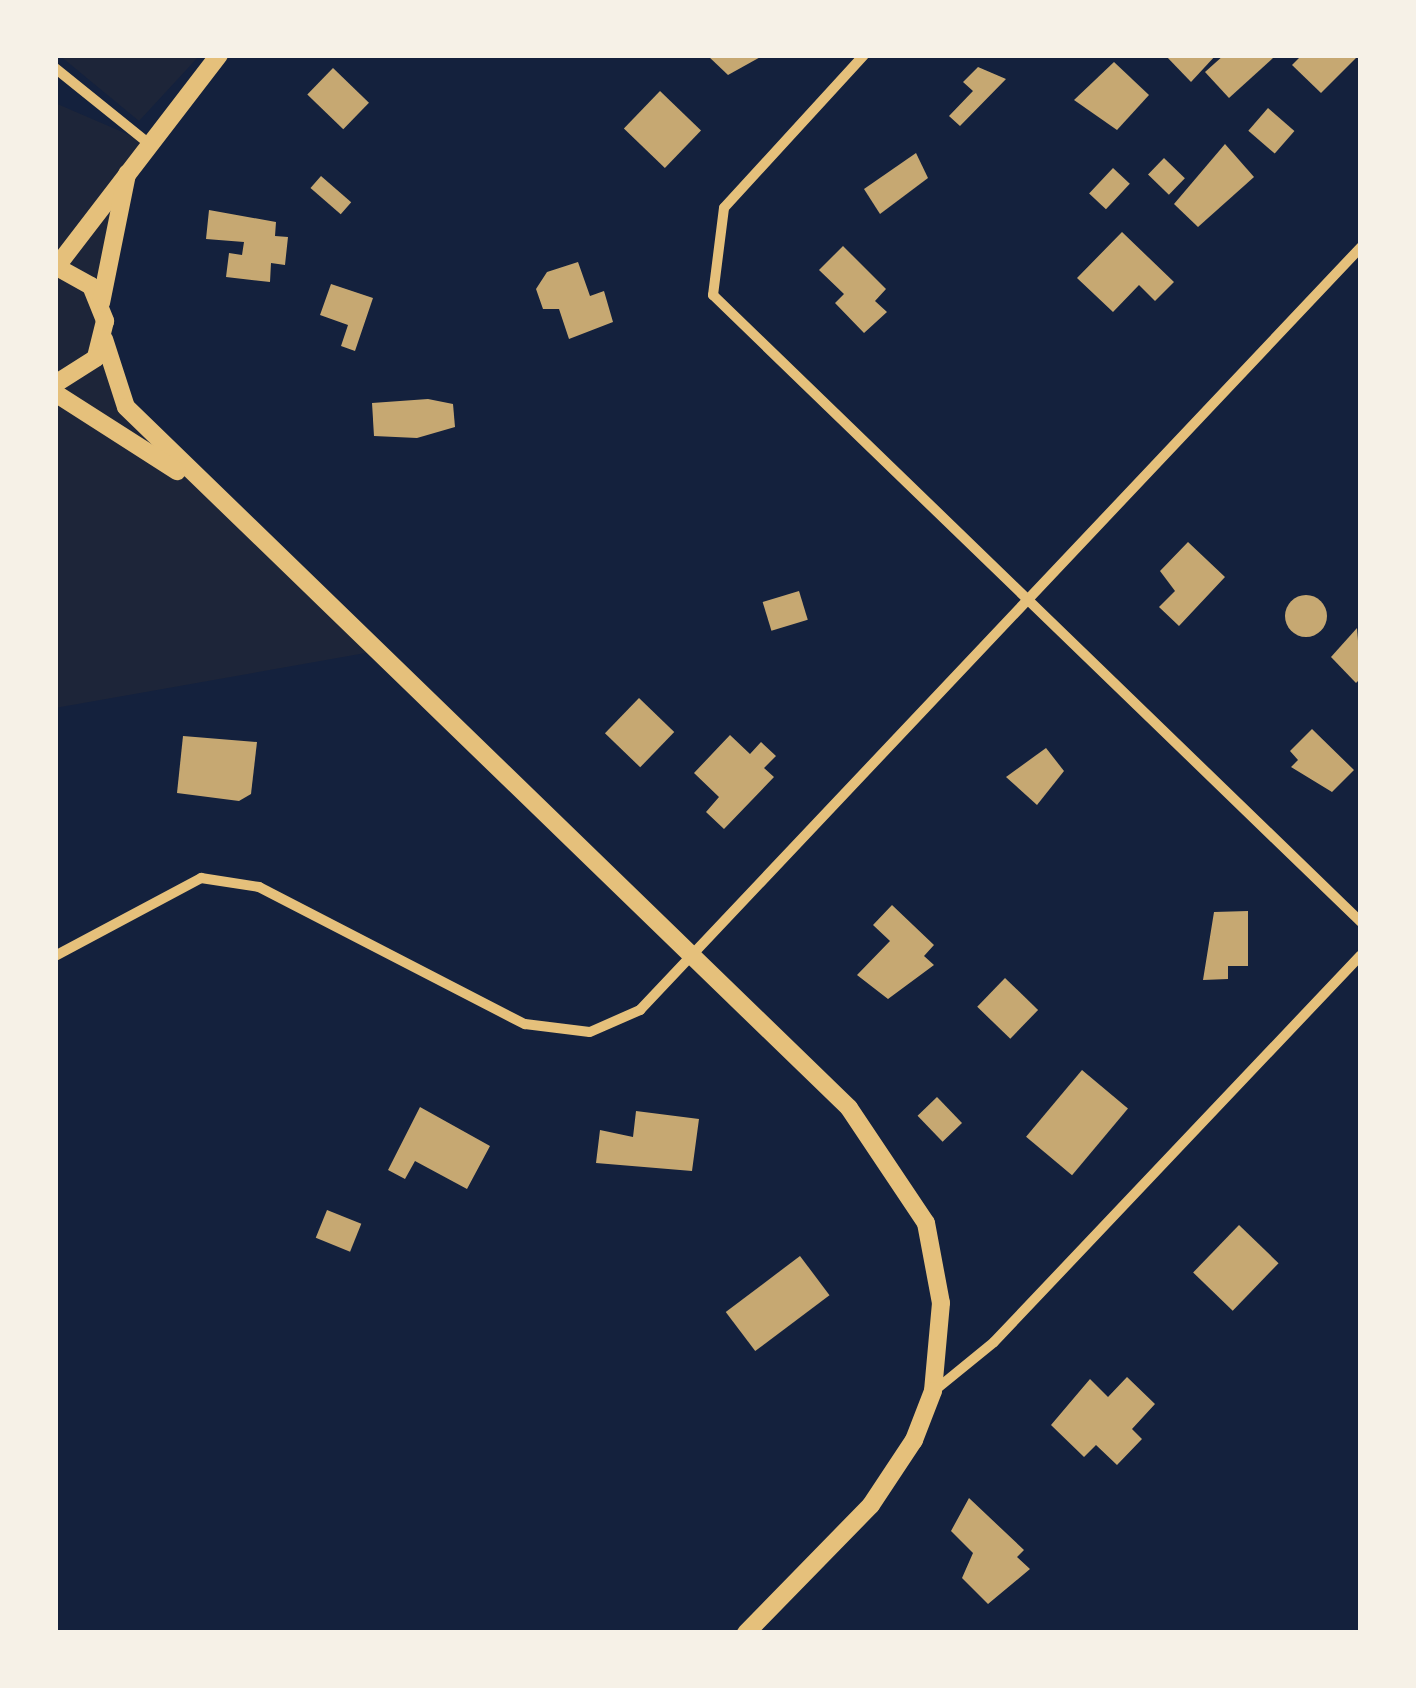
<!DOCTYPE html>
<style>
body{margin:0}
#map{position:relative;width:1416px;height:1688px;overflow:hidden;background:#14213d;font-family:Quicksand,sans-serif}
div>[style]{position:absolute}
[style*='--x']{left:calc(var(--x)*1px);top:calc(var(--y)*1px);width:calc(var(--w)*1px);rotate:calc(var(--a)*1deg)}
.green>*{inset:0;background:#1d2539}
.building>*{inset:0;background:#c6a872;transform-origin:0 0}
.round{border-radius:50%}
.minor>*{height:10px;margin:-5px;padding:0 5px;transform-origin:5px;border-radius:5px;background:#e5c07b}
.tertiary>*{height:18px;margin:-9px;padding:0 9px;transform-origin:9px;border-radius:9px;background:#e5c07b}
span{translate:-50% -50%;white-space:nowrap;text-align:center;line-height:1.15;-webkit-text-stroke:10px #f6f1e7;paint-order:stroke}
.frame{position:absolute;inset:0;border:58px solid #f6f1e7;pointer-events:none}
</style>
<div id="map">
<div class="green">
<i style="clip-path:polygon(59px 55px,200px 55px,139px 121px)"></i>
<i style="clip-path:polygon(55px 103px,148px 143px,130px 164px,101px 303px,126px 407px,371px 652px,55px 708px)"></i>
</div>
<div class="building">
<i style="clip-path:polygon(707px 55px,764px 55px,728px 75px)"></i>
<i style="clip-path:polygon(1165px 55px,1216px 55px,1191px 82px)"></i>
<i style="clip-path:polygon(1224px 55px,1271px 55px,1273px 58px,1229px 98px,1205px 72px)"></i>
<i style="clip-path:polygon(1302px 55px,1359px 55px,1321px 93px,1292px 65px)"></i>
<i style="clip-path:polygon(1114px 62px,1149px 95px,1117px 130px,1074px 100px)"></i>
<i style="clip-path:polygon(978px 67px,1006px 79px,960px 126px,949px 116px,973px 91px,963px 82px)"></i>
<i style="left:333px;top:68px;width:50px;height:37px;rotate:44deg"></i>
<i style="left:660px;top:91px;width:57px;height:52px;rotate:44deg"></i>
<i style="left:1268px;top:108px;width:35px;height:30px;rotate:41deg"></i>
<i style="clip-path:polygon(1225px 144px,1254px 177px,1198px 227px,1174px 204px)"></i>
<i style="clip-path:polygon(916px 153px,928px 178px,880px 214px,864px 189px)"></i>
<i style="left:1164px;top:158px;width:29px;height:23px;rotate:44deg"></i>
<i style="left:1113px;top:168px;width:23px;height:35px;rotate:43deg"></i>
<i style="left:321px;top:176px;width:40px;height:16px;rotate:41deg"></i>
<i style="clip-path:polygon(209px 210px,276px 222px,275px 236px,288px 237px,285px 265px,271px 263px,270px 282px,226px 277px,229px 253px,242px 255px,244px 242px,206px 239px)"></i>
<i style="clip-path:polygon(1122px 232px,1174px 282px,1155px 301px,1139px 285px,1113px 312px,1077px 278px)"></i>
<i style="clip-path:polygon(843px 246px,886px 289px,875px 301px,887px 312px,864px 333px,835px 303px,844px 294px,819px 270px)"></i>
<i style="clip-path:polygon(578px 262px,590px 296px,604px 291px,613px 322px,569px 339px,559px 309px,543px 309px,536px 289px,547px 272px)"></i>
<i style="clip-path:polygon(331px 284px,373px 298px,355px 351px,341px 346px,348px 325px,320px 315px)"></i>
<i style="clip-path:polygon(428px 399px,453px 404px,455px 427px,417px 438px,374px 436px,372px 403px)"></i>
<i style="clip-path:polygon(1188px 542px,1225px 577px,1179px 626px,1159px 607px,1175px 591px,1160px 571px)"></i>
<i style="left:799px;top:591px;width:30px;height:38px;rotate:73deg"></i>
<i class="round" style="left:1285px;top:595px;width:42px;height:42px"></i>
<i style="clip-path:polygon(1357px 628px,1361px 678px,1356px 683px,1331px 657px)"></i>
<i style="left:639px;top:698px;width:49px;height:49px;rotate:44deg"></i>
<i style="clip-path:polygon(1312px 729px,1354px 770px,1332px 792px,1291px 767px,1298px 760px,1290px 751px)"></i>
<i style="clip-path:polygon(730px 735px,750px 754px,761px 742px,776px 756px,764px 768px,774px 777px,724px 829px,706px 812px,719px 797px,694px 773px)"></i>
<i style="clip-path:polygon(183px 736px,257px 742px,251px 794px,239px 801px,177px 793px)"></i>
<i style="clip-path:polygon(1046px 748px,1064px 771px,1037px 805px,1006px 777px)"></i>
<i style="clip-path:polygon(892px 905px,934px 945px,924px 956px,934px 965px,888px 999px,857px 975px,890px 941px,873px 925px)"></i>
<i style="clip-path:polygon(1248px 911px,1248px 966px,1228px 966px,1228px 979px,1203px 980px,1214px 912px)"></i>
<i style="left:1005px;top:978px;width:46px;height:40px;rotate:44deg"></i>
<i style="left:1082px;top:1070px;width:60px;height:87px;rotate:40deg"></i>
<i style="left:937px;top:1097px;width:36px;height:27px;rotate:46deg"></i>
<i style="clip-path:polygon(420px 1107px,490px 1146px,467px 1189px,415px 1161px,405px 1179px,388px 1170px)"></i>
<i style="clip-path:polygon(636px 1111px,699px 1119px,692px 1171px,596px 1163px,600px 1130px,633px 1137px)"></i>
<i style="left:327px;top:1210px;width:37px;height:30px;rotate:22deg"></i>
<i style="left:1239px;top:1225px;width:55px;height:66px;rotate:44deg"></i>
<i style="left:800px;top:1256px;width:49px;height:93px;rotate:53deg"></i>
<i style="clip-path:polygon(1127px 1377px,1155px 1404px,1132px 1429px,1142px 1439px,1117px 1465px,1096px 1445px,1084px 1457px,1051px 1425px,1090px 1379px,1108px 1397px)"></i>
<i style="clip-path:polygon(969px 1498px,1024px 1550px,1017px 1557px,1030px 1569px,988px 1604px,962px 1578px,973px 1553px,951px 1531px)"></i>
</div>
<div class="minor">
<i style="--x:864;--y:55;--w:207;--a:132.5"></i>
<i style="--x:724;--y:208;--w:88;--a:97.2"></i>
<i style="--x:713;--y:295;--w:902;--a:44.06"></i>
<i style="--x:55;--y:68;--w:119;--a:38.9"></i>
<i style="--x:55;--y:956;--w:166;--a:-28.1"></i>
<i style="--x:201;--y:878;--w:59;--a:8.8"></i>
<i style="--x:259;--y:887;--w:299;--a:27.3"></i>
<i style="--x:525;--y:1024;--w:65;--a:7"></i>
<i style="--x:590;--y:1032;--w:55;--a:-23.7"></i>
<i style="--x:640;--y:1010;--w:1050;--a:-46.62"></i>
<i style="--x:934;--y:1391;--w:77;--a:-39.2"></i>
<i style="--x:994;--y:1342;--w:533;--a:-46.52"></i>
</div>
<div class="tertiary">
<i style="--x:55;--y:266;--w:41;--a:29.1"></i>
<i style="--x:91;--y:286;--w:38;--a:68"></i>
<i style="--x:105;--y:321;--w:38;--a:104"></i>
<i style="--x:96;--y:358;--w:49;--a:147.6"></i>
<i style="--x:57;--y:266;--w:266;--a:-52.5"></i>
<i style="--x:101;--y:303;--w:132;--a:-78.6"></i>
<i style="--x:104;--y:339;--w:71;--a:72.1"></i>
<i style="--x:126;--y:407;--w:1007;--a:44.11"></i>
<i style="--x:849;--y:1108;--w:138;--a:56.2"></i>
<i style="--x:926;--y:1223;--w:81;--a:79.4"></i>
<i style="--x:941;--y:1303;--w:88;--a:95.2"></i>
<i style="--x:933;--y:1391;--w:53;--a:111.2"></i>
<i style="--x:914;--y:1440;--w:78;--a:123.5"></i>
<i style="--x:871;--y:1505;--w:179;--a:134.3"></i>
<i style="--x:55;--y:393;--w:145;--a:32.6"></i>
</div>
<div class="frame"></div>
</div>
